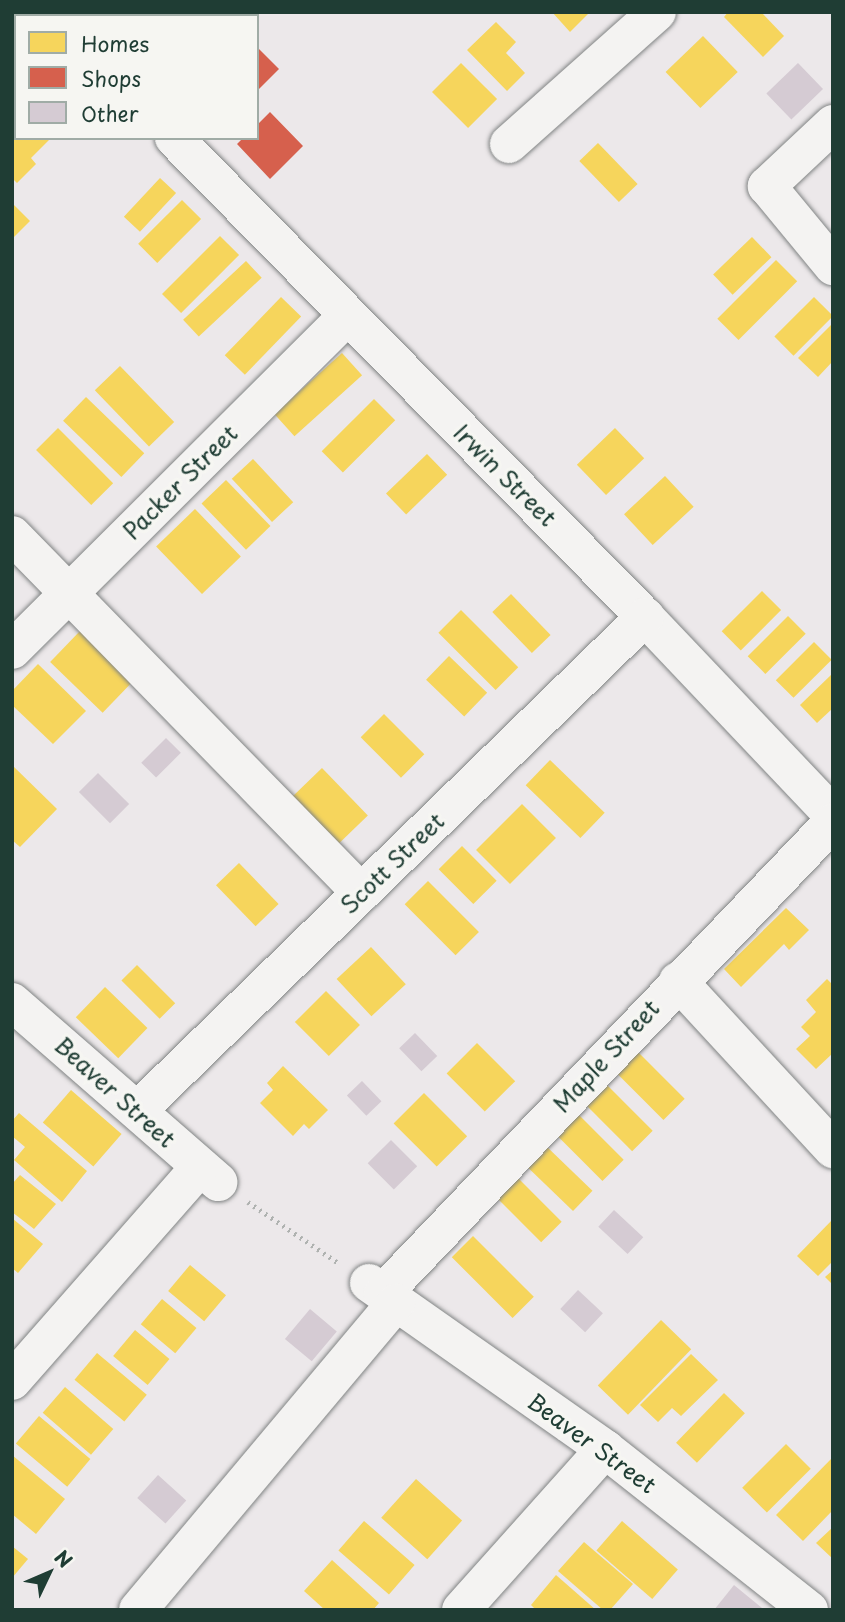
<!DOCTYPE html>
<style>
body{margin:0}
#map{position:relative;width:845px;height:1622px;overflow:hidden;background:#ece8ea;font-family:"Playpen Sans",sans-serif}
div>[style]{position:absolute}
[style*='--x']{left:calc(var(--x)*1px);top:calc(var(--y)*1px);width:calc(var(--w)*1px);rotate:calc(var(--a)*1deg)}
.homes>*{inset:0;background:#f6d55c;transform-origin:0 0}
.shops>*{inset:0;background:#d6604d}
.building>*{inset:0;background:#d5cbd3;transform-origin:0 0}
.path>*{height:4.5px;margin-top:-2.25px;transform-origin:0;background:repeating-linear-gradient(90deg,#afb2b0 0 2px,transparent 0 7px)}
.roads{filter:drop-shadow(0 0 2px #818484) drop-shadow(0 0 2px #818484)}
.minor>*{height:38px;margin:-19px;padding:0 19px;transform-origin:19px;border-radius:19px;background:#f4f3f2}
span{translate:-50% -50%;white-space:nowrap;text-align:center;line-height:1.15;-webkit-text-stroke:7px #f6f6f2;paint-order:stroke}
.street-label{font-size:23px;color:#1f3d34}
.frame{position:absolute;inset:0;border:14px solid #1f3d34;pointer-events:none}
.legend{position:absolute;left:14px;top:14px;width:245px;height:126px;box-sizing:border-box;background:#f6f6f2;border:2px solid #a0aca6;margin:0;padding:9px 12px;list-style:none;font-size:21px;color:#1f3d34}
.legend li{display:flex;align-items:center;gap:14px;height:35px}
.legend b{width:35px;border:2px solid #a0aca6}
.north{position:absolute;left:14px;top:1538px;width:70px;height:70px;-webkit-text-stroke:5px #f6f6f2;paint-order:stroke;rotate:46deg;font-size:19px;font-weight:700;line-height:28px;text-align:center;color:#1f3d34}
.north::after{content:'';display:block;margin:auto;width:24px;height:32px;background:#1f3d34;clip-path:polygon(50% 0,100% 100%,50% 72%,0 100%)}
</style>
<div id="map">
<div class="homes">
<i style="clip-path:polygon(552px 12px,590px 12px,570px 32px)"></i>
<i style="clip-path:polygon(728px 12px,761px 12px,784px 36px,763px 57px,724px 17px)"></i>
<i style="clip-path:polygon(496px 22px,516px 42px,506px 53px,525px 73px,507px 91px,467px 50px)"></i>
<i style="left:703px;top:36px;width:50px;height:52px;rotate:46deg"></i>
<i style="left:461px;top:63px;width:51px;height:41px;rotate:45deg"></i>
<i style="clip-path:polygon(16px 95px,16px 138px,51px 138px,31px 158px,36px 164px,17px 183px,12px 178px)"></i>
<i style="left:598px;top:143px;width:57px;height:26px;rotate:46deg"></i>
<i style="left:160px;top:178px;width:22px;height:53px;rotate:43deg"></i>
<i style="left:182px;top:200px;width:27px;height:62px;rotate:45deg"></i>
<i style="clip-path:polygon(12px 203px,30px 221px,12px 239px)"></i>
<i style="left:220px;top:236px;width:27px;height:82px;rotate:45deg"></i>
<i style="left:752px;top:237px;width:28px;height:54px;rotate:46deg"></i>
<i style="left:776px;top:260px;width:30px;height:83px;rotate:45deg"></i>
<i style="left:246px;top:261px;width:23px;height:86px;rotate:47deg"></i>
<i style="left:281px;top:297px;width:28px;height:81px;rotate:44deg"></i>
<i style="left:814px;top:297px;width:27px;height:56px;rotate:45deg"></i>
<i style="clip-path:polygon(833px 323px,833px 361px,818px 377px,798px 358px)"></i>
<i style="left:342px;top:353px;width:30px;height:91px;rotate:48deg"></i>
<i style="left:120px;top:366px;width:78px;height:35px;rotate:46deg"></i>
<i style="left:86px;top:397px;width:81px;height:33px;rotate:44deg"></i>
<i style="left:374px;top:399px;width:30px;height:74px;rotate:45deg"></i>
<i style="left:58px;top:428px;width:78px;height:31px;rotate:45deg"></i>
<i style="left:615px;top:428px;width:42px;height:53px;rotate:46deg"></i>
<i style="left:427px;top:454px;width:29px;height:57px;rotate:46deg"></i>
<i style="left:253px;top:459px;width:59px;height:29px;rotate:47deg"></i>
<i style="left:665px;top:476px;width:42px;height:56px;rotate:47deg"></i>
<i style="left:226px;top:480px;width:64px;height:34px;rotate:46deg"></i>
<i style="left:195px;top:509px;width:66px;height:54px;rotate:46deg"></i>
<i style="left:762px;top:591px;width:27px;height:57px;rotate:45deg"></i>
<i style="left:511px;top:594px;width:57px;height:26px;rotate:46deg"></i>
<i style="left:461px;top:610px;width:81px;height:32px;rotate:45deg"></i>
<i style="left:788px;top:616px;width:25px;height:57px;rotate:45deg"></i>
<i style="left:80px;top:631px;width:73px;height:43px;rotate:44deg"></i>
<i style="left:814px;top:642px;width:25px;height:54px;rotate:45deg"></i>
<i style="left:449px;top:656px;width:53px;height:33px;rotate:44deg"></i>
<i style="clip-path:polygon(38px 664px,86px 711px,53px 744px,12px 705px,12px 691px)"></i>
<i style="clip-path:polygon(833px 673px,833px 708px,817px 723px,800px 705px)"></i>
<i style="left:384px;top:714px;width:57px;height:33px;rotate:45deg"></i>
<i style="left:550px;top:760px;width:76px;height:35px;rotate:44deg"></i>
<i style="clip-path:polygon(12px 765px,57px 809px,20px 847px,12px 840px)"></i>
<i style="left:322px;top:768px;width:66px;height:41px;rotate:46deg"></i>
<i style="left:522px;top:804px;width:48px;height:65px;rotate:45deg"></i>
<i style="left:462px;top:846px;width:49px;height:33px;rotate:45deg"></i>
<i style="left:239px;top:863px;width:57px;height:32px;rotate:46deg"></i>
<i style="left:428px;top:881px;width:72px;height:33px;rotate:45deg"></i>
<i style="clip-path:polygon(786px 908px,809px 930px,789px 950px,784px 944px,741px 987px,724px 969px)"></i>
<i style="left:371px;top:947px;width:51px;height:47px;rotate:47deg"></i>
<i style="left:137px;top:965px;width:54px;height:22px;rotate:45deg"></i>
<i style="clip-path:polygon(827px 979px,833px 985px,833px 1053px,816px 1069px,796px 1049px,810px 1036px,801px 1027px,816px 1012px,806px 1000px)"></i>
<i style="left:105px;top:987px;width:59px;height:42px;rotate:44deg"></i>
<i style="left:326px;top:991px;width:48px;height:44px;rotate:45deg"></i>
<i style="left:477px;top:1043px;width:54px;height:43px;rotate:45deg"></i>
<i style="left:638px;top:1052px;width:66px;height:30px;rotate:45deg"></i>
<i style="clip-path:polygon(283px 1066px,328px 1110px,309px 1129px,304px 1124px,293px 1136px,260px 1103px,273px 1090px,267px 1083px)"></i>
<i style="left:606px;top:1084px;width:66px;height:29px;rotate:45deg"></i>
<i style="left:71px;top:1090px;width:67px;height:43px;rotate:41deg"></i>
<i style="left:424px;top:1093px;width:61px;height:43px;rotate:45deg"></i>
<i style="clip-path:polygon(19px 1113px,87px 1171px,62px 1202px,14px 1160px,25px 1147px,12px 1136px,12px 1121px)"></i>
<i style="left:577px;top:1113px;width:66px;height:30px;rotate:45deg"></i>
<i style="left:545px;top:1145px;width:66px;height:28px;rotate:44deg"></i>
<i style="clip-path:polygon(20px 1175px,56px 1204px,34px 1229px,12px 1212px,12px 1184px)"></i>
<i style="left:515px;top:1175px;width:66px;height:29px;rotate:45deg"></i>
<i style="clip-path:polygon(12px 1218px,43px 1244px,18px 1273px,12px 1268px)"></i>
<i style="clip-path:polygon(833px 1219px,833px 1261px,818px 1276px,797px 1256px)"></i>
<i style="left:473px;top:1236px;width:86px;height:30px;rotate:45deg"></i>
<i style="left:190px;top:1265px;width:47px;height:34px;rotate:40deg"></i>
<i style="clip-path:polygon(833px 1270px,833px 1285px,825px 1277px)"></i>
<i style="left:162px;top:1299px;width:45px;height:33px;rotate:40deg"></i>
<i style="left:661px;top:1320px;width:42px;height:91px;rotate:44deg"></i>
<i style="left:135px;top:1330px;width:45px;height:34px;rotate:40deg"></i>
<i style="left:97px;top:1353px;width:65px;height:35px;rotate:40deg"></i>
<i style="clip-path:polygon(691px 1354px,718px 1380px,681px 1416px,672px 1408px,658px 1422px,640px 1405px)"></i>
<i style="left:65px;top:1387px;width:64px;height:34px;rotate:41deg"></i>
<i style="left:724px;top:1393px;width:29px;height:69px;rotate:44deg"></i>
<i style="left:39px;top:1416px;width:67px;height:36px;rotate:40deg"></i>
<i style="left:786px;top:1444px;width:35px;height:62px;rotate:45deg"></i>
<i style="clip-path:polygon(12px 1455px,65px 1499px,36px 1534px,12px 1514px)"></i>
<i style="clip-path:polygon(833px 1457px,833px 1510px,803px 1541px,776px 1515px)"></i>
<i style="left:416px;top:1479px;width:62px;height:52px;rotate:42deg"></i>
<i style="left:364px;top:1521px;width:67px;height:39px;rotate:41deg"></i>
<i style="left:622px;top:1521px;width:74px;height:39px;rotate:41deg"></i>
<i style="clip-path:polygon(833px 1527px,833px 1559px,816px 1543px)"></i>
<i style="clip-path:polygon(584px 1542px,633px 1584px,610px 1610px,603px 1610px,558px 1571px)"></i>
<i style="clip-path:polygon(12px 1546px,28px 1559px,12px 1578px)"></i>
<i style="clip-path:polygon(332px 1560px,379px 1603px,373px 1610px,325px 1610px,304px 1591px)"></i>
<i style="clip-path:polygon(556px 1575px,596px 1610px,536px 1610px,531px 1605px)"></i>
</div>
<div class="shops">
<i style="clip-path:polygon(257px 47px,279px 69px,257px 91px)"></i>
<i style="clip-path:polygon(270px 112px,303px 146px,270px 179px,237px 144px,243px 138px,257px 138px,257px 125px)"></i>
</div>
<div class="building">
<i style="left:798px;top:63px;width:36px;height:44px;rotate:46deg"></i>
<i style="left:166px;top:738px;width:21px;height:35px;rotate:45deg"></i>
<i style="left:98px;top:773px;width:44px;height:27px;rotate:45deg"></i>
<i style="left:415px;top:1033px;width:32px;height:22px;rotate:46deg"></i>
<i style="left:362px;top:1081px;width:28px;height:21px;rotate:46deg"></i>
<i style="left:391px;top:1140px;width:37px;height:33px;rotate:45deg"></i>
<i style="left:614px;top:1210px;width:40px;height:23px;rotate:43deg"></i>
<i style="left:578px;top:1290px;width:34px;height:26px;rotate:43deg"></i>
<i style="left:310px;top:1309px;width:35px;height:39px;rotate:40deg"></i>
<i style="left:158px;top:1475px;width:38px;height:31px;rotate:42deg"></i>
<i style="clip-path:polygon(734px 1585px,762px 1608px,761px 1610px,714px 1610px)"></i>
</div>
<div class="path">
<i style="--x:248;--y:1202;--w:111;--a:34"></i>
</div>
<div class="roads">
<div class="minor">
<i style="--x:55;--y:16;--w:6;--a:-45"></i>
<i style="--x:12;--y:55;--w:5;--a:-37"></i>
<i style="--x:833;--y:124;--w:91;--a:136.8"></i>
<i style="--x:767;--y:186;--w:104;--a:50.5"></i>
<i style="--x:174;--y:138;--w:672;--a:45.48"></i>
<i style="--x:645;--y:617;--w:273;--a:46.5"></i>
<i style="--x:509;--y:144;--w:198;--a:-41.7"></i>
<i style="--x:12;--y:535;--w:500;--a:45.7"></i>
<i style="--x:12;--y:650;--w:474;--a:-44.9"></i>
<i style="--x:678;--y:981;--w:229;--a:47.3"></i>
<i style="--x:12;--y:1002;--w:274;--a:41.1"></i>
<i style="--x:139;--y:1109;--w:706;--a:-44.2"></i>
<i style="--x:369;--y:1283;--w:289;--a:35.1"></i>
<i style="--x:605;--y:1449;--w:260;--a:38.3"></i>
<i style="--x:383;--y:1293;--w:651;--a:-46.31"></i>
<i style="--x:12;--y:1381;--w:282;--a:-48.7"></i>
<i style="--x:138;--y:1610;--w:401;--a:-50"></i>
<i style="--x:461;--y:1610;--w:216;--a:-48.2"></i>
</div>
</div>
<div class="street-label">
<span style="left:505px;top:475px;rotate:45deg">Irwin Street</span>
<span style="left:180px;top:482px;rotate:-45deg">Packer Street</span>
<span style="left:392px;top:863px;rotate:-44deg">Scott Street</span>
<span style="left:606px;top:1056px;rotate:-47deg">Maple Street</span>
<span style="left:115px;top:1092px;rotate:42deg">Beaver Street</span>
<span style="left:592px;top:1443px;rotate:36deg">Beaver Street</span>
</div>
<div class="frame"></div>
<ul class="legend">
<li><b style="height:19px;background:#f6d55c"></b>Homes</li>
<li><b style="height:19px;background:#d6604d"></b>Shops</li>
<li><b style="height:19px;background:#d5cbd3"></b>Other</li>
</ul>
<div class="north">N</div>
</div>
